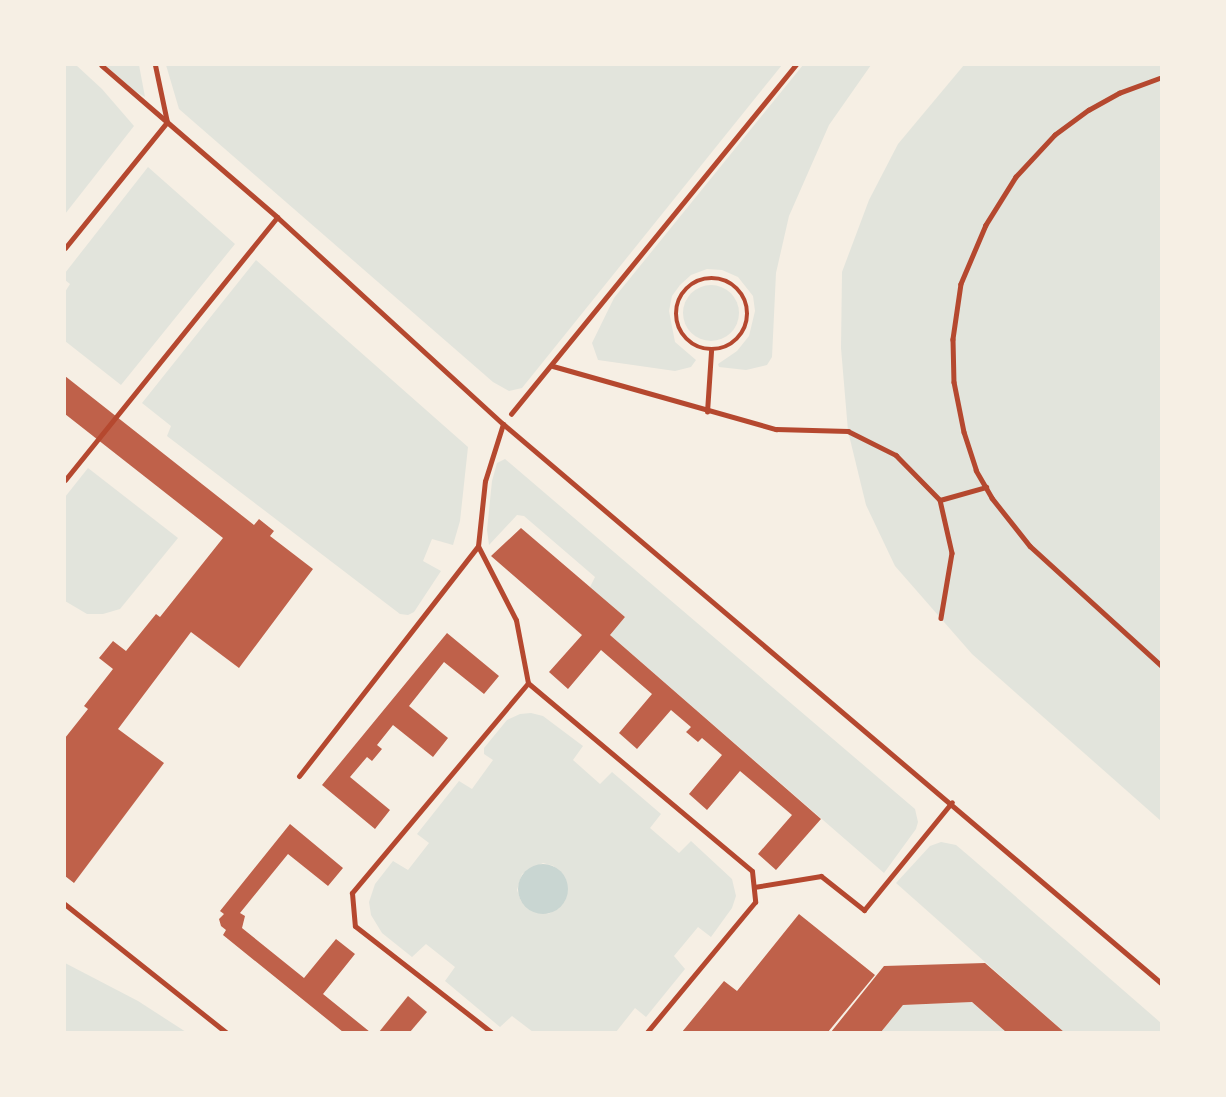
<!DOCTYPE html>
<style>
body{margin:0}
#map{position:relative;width:1226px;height:1097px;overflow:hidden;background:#f6efe4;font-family:"PT Sans",sans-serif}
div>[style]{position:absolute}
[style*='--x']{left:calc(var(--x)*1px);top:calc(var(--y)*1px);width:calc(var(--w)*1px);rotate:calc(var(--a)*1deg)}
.green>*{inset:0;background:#e2e4dc}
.round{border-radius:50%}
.water>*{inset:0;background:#c9d6d2}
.building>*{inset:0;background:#bf614a}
.path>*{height:4.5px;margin:-2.25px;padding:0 2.25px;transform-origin:2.25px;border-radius:2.25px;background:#b5482f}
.path>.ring{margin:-2.25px;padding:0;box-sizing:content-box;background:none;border:4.5px solid #b5482f;border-radius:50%}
.service>*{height:5px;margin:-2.5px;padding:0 2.5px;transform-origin:2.5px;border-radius:2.5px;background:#b5482f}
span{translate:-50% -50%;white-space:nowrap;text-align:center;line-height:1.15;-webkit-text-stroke:5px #f6efe4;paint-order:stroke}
.frame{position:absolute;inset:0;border:66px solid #f6efe4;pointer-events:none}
</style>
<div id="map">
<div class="green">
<i style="clip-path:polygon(65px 65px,76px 65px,102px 89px,134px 126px,65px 214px)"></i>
<i style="clip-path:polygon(105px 65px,139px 65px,145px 97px,133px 90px)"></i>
<i style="clip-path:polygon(166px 65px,782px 65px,522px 388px,509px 391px,493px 382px,179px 109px)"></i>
<i style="clip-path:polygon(803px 65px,871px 65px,829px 125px,789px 216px,776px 273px,772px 357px,767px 365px,746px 370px,719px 367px,718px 364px,737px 351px,749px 336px,755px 311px,753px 296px,738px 277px,722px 270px,707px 269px,691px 275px,680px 285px,672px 296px,669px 311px,675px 342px,696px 360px,691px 367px,675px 371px,598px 360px,592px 343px,614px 298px)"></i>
<i style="clip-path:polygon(964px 65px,1161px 65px,1161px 821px,972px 654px,895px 566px,866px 505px,848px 431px,841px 348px,842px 272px,869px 200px,898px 144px)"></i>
<i style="clip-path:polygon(148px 167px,235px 244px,121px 385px,65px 341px,65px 292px,70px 284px,65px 280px,65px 273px)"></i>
<i style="clip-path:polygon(256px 260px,468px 447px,460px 521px,453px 545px,432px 539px,423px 561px,441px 571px,414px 612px,408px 615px,400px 614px,167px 436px,171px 426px,142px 403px)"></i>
<i class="round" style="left:683px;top:285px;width:56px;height:56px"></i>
<i style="clip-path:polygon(505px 459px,915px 809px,918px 822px,916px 829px,884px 873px,610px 635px,625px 617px,590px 587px,595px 577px,524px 516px,517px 515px,489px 545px,487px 530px,492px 481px,497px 463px)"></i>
<i style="clip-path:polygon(88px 468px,178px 538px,120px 609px,103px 614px,87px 614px,65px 601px,65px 497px)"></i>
<i style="clip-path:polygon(evenodd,531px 713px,543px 716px,583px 746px,573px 760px,600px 784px,612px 772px,661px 814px,650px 828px,679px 853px,691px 841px,732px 879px,736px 896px,732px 908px,711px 937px,698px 927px,674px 956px,685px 969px,646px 1017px,635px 1008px,616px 1032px,533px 1032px,512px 1016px,500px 1027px,445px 981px,455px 967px,426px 944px,412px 957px,382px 933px,371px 915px,369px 902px,375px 884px,393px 861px,408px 870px,429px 843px,417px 834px,459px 781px,472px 789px,493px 760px,484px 754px,484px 748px,507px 720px,520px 714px,531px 713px,543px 863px,554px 866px,559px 908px,548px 914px,521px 901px,517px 890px,522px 874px,543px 863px)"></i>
<i style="clip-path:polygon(941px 842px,956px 845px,969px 856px,1161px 1023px,1161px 1032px,1064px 1032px,896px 883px,930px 846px)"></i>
<i style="clip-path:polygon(65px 963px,138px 1001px,186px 1032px,65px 1032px)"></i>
<i style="clip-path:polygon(972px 1002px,1006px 1032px,881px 1032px,903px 1005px)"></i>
</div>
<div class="water">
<i class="round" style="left:518px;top:864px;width:50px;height:50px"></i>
</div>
<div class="building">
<i style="clip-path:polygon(65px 376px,254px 525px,259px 519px,274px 531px,270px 536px,313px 569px,239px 668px,191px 632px,118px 729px,164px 763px,74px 883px,65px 876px,65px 738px,88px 709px,84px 706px,113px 669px,99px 658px,113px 641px,126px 651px,156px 614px,160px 617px,223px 538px,65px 414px)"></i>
<i style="clip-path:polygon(521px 528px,625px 617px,610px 635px,821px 819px,776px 870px,758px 854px,792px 815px,740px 771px,707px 810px,689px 794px,722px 755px,702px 738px,698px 742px,686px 732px,691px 727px,671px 710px,637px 749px,619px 733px,652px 694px,601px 650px,568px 689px,549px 672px,582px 635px,491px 556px)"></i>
<i style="clip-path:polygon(447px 633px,499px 676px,484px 694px,444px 662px,409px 706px,448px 738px,433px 757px,393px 725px,377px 745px,382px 749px,372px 761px,367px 757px,350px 777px,390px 810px,375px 829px,322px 785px)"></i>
<i style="clip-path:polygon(290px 824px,343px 868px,328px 886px,288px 854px,240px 913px,245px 916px,242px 928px,304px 978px,336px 939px,355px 954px,323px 994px,370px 1032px,343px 1032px,223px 935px,226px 930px,221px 926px,219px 919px,224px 914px,220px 911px)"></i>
<i style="clip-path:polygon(799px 914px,875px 975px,828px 1032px,682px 1032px,724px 981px,737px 991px)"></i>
<i style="clip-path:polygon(985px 963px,1064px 1032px,1006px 1032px,972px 1002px,903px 1005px,881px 1032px,831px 1032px,884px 966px)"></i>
<i style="clip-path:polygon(408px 996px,427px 1012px,410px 1032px,379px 1032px)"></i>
</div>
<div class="path">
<i style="--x:1161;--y:78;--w:44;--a:159.9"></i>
<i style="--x:1120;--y:93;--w:35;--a:151"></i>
<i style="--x:1089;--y:110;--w:42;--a:143.7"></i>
<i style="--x:1055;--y:135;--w:57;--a:132.9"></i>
<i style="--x:1016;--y:177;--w:57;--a:122"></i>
<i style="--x:986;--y:225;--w:64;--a:113"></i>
<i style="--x:961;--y:284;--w:56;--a:98.3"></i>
<i style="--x:953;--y:339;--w:43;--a:88.7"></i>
<i style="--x:954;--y:382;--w:51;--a:78.7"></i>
<i style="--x:964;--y:432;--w:40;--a:72"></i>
<i style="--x:976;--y:470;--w:32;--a:60"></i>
<i style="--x:992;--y:498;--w:61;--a:51.6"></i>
<i style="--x:1030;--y:546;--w:177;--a:42.3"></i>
<i class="ring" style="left:676px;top:278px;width:67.5px;height:67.5px"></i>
<i style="--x:553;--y:366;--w:232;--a:15.8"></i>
<i style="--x:776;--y:429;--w:72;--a:1.6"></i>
<i style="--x:848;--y:431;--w:54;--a:26.6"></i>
<i style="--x:896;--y:455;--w:63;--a:45.6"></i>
<i style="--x:940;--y:500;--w:54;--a:77.2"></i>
<i style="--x:952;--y:553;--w:66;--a:99.6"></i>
<i style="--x:707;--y:412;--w:61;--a:-86.2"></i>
<i style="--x:511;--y:414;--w:451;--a:-50.8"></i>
<i style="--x:940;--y:500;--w:48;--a:-15.8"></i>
<i style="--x:65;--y:904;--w:206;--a:38.5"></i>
</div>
<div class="service">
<i style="--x:155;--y:65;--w:58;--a:78.1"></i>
<i style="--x:167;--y:122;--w:145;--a:40.8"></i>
<i style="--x:277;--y:217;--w:306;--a:42.5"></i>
<i style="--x:503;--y:424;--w:863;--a:40.35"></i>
<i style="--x:65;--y:248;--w:162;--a:-51"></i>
<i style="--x:167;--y:122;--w:87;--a:-139.2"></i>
<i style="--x:65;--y:480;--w:338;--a:-51.1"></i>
<i style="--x:478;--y:546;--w:83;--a:62.8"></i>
<i style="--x:516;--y:620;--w:64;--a:79.2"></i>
<i style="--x:528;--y:683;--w:274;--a:130"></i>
<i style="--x:352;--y:893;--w:33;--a:85"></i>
<i style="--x:355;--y:926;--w:172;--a:37.9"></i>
<i style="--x:528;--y:683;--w:292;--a:40"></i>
<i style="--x:752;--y:871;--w:31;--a:84"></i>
<i style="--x:755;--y:902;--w:169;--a:129.7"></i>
<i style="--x:299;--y:776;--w:291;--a:-52.1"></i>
<i style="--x:478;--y:546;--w:65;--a:-83.9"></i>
<i style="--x:485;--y:481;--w:60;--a:-72.5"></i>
<i style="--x:754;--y:887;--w:68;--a:-9.3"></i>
<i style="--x:821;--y:876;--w:55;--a:38.3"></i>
<i style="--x:864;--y:910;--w:139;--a:-50.8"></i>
</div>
<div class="frame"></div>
</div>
